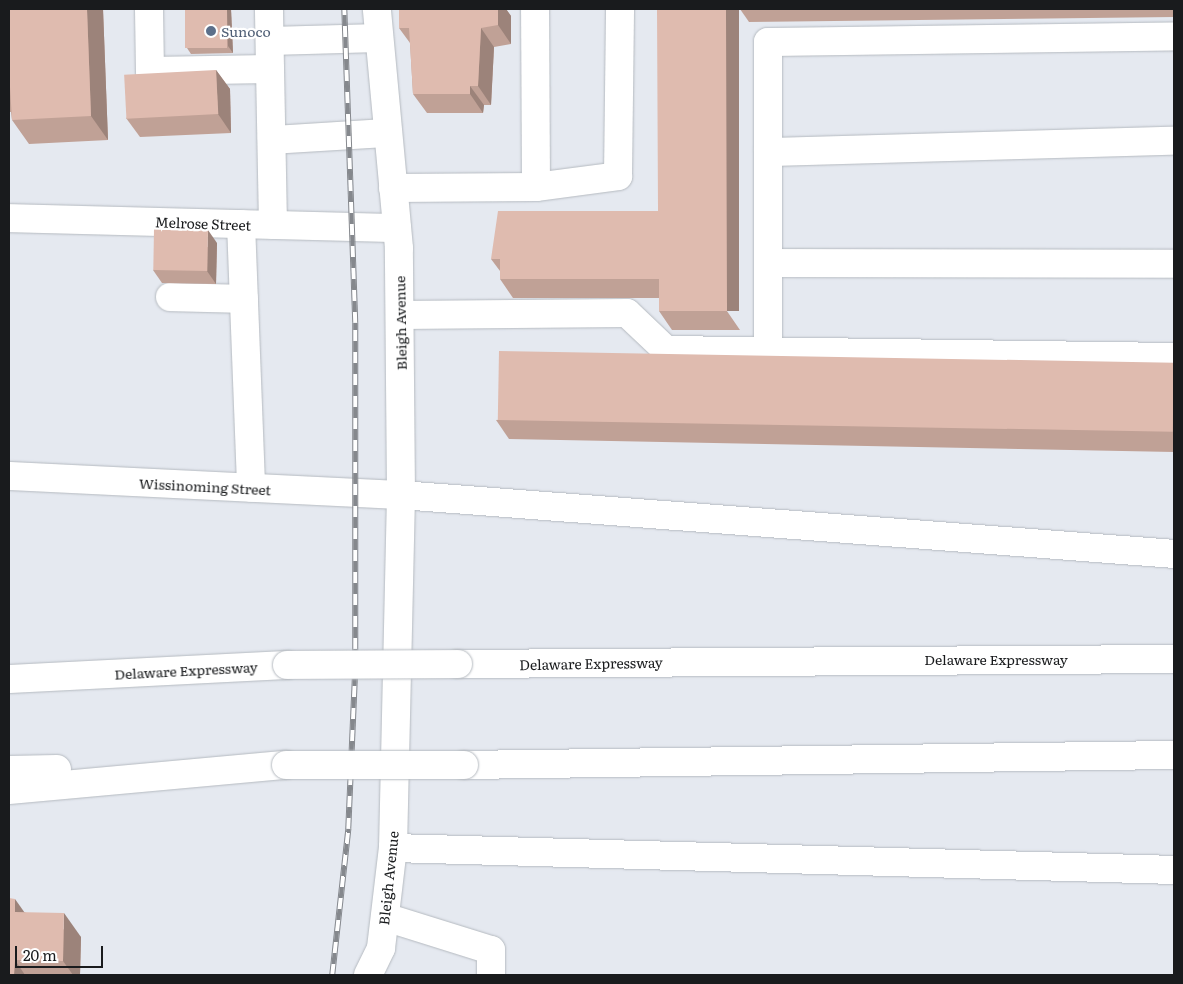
<!DOCTYPE html>
<style>
body{margin:0}
#map{position:relative;width:1183px;height:984px;overflow:hidden;background:#e5e9f0;font-family:Literata,serif}
div>[style]{position:absolute}
[style*='--x']{left:calc(var(--x)*1px);top:calc(var(--y)*1px);width:calc(var(--w)*1px);rotate:calc(var(--a)*1deg)}
.roads{filter:drop-shadow(0 0 1px #b5bac0) drop-shadow(0 0 1px #b5bac0)}
.minor>*{height:28px;margin:-14px;padding:0 14px;transform-origin:14px;border-radius:14px;background:#fff}
.major>*{height:28px;margin:-14px;padding:0 14px;transform-origin:14px;border-radius:14px;background:#fff}
.highway>*{height:28px;margin:-14px;padding:0 14px;transform-origin:14px;border-radius:14px;background:#fff}
.rail>*{height:5.5px;margin-top:-2.75px;transform-origin:0;background:repeating-linear-gradient(90deg,#fff 0 11px,#85888d 0 22px);box-sizing:border-box;border-block:1px solid #85888d}
.bridges{filter:drop-shadow(0 0 1px #b5bac0) drop-shadow(0 0 1px #b5bac0)}
.highway-bridge>*{height:28px;margin:-14px;padding:0 14px;transform-origin:14px;border-radius:14px;background:#fff}
.wall>*{inset:0;background:#c0a196}
.shaded-wall>*{inset:0;background:#9c837a;transform-origin:0 0}
.building>*{inset:0;background:#dfbbaf;transform-origin:0 0}
.dots>*{width:14px;height:14px;translate:-50% -50%;box-sizing:border-box;border:2px solid #fff;border-radius:50%}
span{translate:-50% -50%;white-space:nowrap;text-align:center;line-height:1.15;-webkit-text-stroke:4.5px #fff;paint-order:stroke}
.service-label{font-size:14px;color:#4e5e75}
.left{translate:0 -50%;text-align:left}
.street-label{font-size:14px;color:#191b1d}
.frame{position:absolute;inset:0;border:10px solid #191b1d;pointer-events:none}
.scale{position:absolute;left:15px;top:946px;width:88px;height:22px;box-sizing:border-box;border:2px solid #191b1d;border-top:0;padding-left:6px;font-size:15px;line-height:18px;white-space:nowrap;color:#191b1d;-webkit-text-stroke:4px #fff;paint-order:stroke}
</style>
<div id="map">
<div class="roads">
<div class="minor">
<i style="--x:149;--y:9;--w:62;--a:89.1"></i>
<i style="--x:150;--y:71;--w:120;--a:-1"></i>
<i style="--x:270;--y:69;--w:60;--a:-91"></i>
<i style="--x:270;--y:41;--w:109;--a:-1.6"></i>
<i style="--x:270;--y:69;--w:156;--a:88.9"></i>
<i style="--x:272;--y:140;--w:116;--a:-3.5"></i>
<i style="--x:768;--y:152;--w:406;--a:-1.6"></i>
<i style="--x:536;--y:187;--w:83;--a:-7.6"></i>
<i style="--x:618;--y:176;--w:167;--a:-89.3"></i>
<i style="--x:393;--y:188;--w:143;--a:-0.4"></i>
<i style="--x:536;--y:187;--w:178;--a:-90.3"></i>
<i style="--x:9;--y:218;--w:388;--a:1.5"></i>
<i style="--x:241;--y:224;--w:264;--a:87.8"></i>
<i style="--x:768;--y:263;--w:406;--a:0.1"></i>
<i style="--x:170;--y:297;--w:74;--a:1.5"></i>
<i style="--x:400;--y:315;--w:227;--a:-0.5"></i>
<i style="--x:627;--y:313;--w:54;--a:43.5"></i>
<i style="--x:666;--y:350;--w:508;--a:0.79"></i>
<i style="--x:768;--y:351;--w:309;--a:-90"></i>
<i style="--x:768;--y:42;--w:406;--a:-0.8"></i>
<i style="--x:393;--y:848;--w:781;--a:1.61"></i>
<i style="--x:385;--y:917;--w:111;--a:17.3"></i>
<i style="--x:491;--y:950;--w:25;--a:90"></i>
</div>
<div class="major">
<i style="--x:9;--y:476;--w:392;--a:2.8"></i>
<i style="--x:368;--y:975;--w:30;--a:-64"></i>
<i style="--x:381;--y:948;--w:101;--a:-83.2"></i>
<i style="--x:393;--y:848;--w:353;--a:-88.7"></i>
<i style="--x:401;--y:495;--w:247;--a:-90.5"></i>
<i style="--x:399;--y:248;--w:240;--a:-95.3"></i>
</div>
<div class="highway">
<i style="--x:401;--y:495;--w:775;--a:4.36"></i>
<i style="--x:458;--y:664;--w:716;--a:-0.4"></i>
<i style="--x:9;--y:679;--w:278;--a:-2.9"></i>
<i style="--x:464;--y:765;--w:710;--a:-0.81"></i>
<i style="--x:9;--y:770;--w:48;--a:-1.2"></i>
<i style="--x:9;--y:790;--w:278;--a:-5.2"></i>
</div>
</div>
<div class="rail">
<i style="--x:332;--y:975;--w:147;--a:-83.7"></i>
<i style="--x:348;--y:829;--w:158;--a:-87.5"></i>
<i style="--x:355;--y:671;--w:348;--a:-90"></i>
<i style="--x:355;--y:323;--w:314;--a:-92"></i>
</div>
<div class="bridges">
<div class="highway-bridge">
<i style="--x:287;--y:665;--w:171;--a:-0.3"></i>
<i style="--x:286;--y:765;--w:178;--a:0"></i>
</div>
</div>
<div class="wall">
<i style="clip-path:polygon(9px 9px,103px 9px,108px 140px,29px 144px,12px 120px,11px 112px,9px 112px)"></i>
<i style="clip-path:polygon(185px 9px,231px 9px,233px 53px,191px 54px,187px 48px)"></i>
<i style="clip-path:polygon(399px 9px,506px 9px,511px 16px,511px 44px,494px 47px,491px 105px,484px 105px,483px 113px,427px 113px,413px 94px,410px 43px,399px 28px)"></i>
<i style="clip-path:polygon(740px 9px,1174px 9px,1174px 17px,749px 22px)"></i>
<i style="clip-path:polygon(216px 70px,230px 89px,231px 133px,140px 137px,126px 118px)"></i>
<i style="clip-path:polygon(658px 211px,740px 330px,672px 330px,659px 311px,659px 298px,513px 298px,500px 279px,500px 271px,491px 259px)"></i>
<i style="clip-path:polygon(217px 243px,216px 284px,162px 283px,153px 270px)"></i>
<i style="clip-path:polygon(1174px 365px,1174px 452px,509px 439px,496px 420px)"></i>
<i style="clip-path:polygon(24px 912px,81px 937px,80px 975px,9px 975px)"></i>
</div>
<div class="shaded-wall">
<i style="clip-path:polygon(87px 9px,103px 9px,108px 140px,91px 116px)"></i>
<i style="clip-path:polygon(227px 9px,231px 9px,233px 53px,228px 46px)"></i>
<i style="clip-path:polygon(493px 9px,506px 9px,511px 16px,511px 44px,498px 25px)"></i>
<i style="left:726px;top:9px;width:13px;height:302px"></i>
<i style="clip-path:polygon(481px 28px,494px 47px,491px 105px,478px 86px)"></i>
<i style="clip-path:polygon(216px 70px,230px 89px,231px 133px,218px 114px)"></i>
<i style="clip-path:polygon(470px 86px,484px 105px,483px 113px,470px 94px)"></i>
<i style="clip-path:polygon(208px 230px,217px 243px,216px 284px,207px 271px)"></i>
<i style="clip-path:polygon(15px 899px,32px 923px,15px 912px)"></i>
<i style="clip-path:polygon(64px 913px,81px 937px,80px 975px,73px 975px,63px 961px)"></i>
<i style="clip-path:polygon(15px 960px,25px 975px,14px 975px)"></i>
</div>
<div class="building">
<i style="clip-path:polygon(9px 9px,87px 9px,91px 116px,12px 120px,10px 87px,9px 87px)"></i>
<i style="left:185px;top:9px;width:42px;height:39px"></i>
<i style="clip-path:polygon(399px 9px,498px 9px,498px 25px,481px 28px,478px 86px,470px 86px,470px 94px,413px 94px,409px 28px,399px 28px)"></i>
<i style="clip-path:polygon(657px 9px,726px 9px,727px 311px,659px 311px,659px 279px,500px 279px,500px 259px,491px 259px,498px 211px,658px 211px)"></i>
<i style="left:216px;top:70px;width:44px;height:92px;rotate:87deg"></i>
<i style="left:154px;top:229px;width:54px;height:41px;rotate:1deg"></i>
<i style="left:499px;top:351px;width:675px;height:69px;rotate:1deg"></i>
<i style="clip-path:polygon(9px 898px,15px 899px,15px 912px,64px 913px,63px 961px,15px 960px,14px 975px,9px 975px)"></i>
</div>
<div class="dots">
<i style="left:211px;top:31px;background:#5c6f8a"></i>
</div>
<div class="service-label">
<span class="left" style="left:221px;top:31px">Sunoco</span>
</div>
<div class="street-label">
<span style="left:203px;top:223px;rotate:2deg">Melrose Street</span>
<span style="left:400px;top:323px;rotate:-91deg">Bleigh Avenue</span>
<span style="left:205px;top:486px;rotate:3deg">Wissinoming Street</span>
<span style="left:996px;top:659px">Delaware Expressway</span>
<span style="left:591px;top:663px;rotate:-1deg">Delaware Expressway</span>
<span style="left:186px;top:670px;rotate:-3deg">Delaware Expressway</span>
<span style="left:388px;top:878px;rotate:-84deg">Bleigh Avenue</span>
</div>
<div class="frame"></div>
<div class="scale">20 m</div>
</div>
